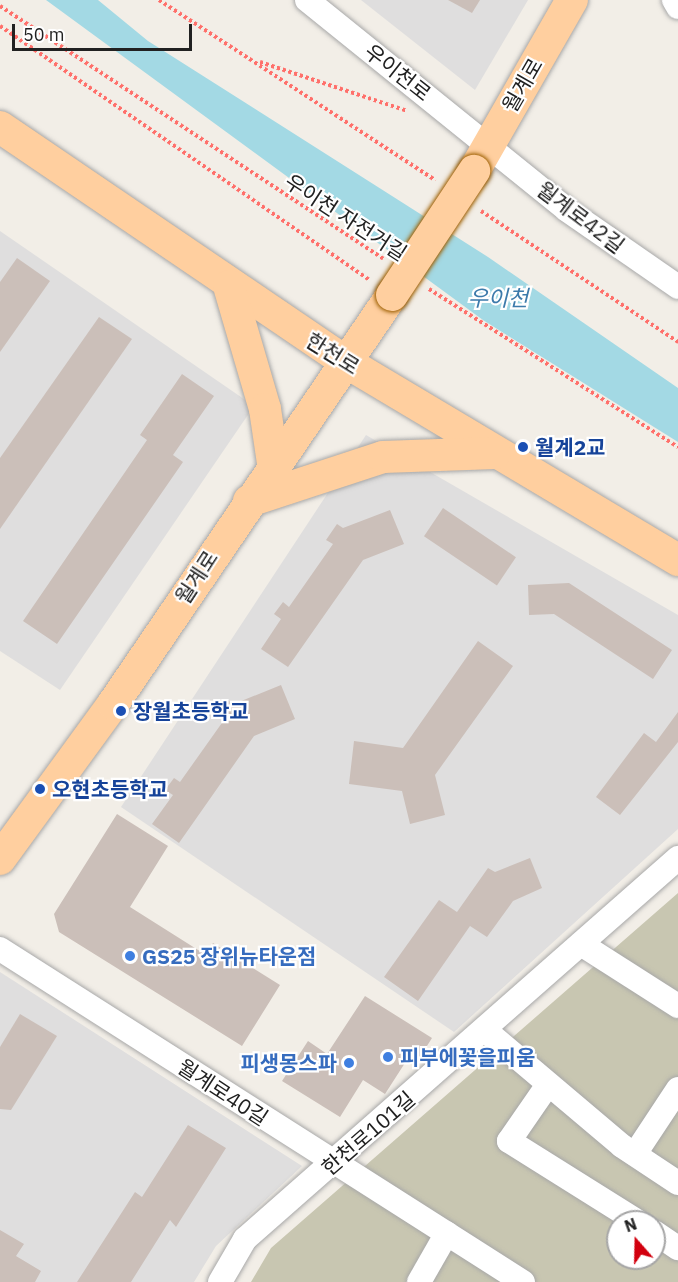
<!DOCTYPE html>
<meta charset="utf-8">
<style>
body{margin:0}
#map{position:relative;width:678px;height:1282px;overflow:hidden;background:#f2eee7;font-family:"IBM Plex Sans","Noto Sans KR",sans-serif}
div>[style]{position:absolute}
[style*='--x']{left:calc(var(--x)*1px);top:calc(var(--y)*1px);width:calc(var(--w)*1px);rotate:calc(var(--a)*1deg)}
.residential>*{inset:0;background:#dfdede}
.construction>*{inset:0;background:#c8c6b1}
.water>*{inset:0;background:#a3d9e4}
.building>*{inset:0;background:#cbbfb9;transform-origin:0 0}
.path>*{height:4px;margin-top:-2px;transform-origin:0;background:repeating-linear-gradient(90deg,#ff706b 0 3px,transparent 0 6px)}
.roads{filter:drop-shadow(0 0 2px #a8a8a8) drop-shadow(0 0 2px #a8a8a8)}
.minor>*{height:24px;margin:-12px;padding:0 12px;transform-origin:12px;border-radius:12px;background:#fff}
.major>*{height:32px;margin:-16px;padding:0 16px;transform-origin:16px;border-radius:16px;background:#ffcf9f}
.bridges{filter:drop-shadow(0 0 2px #9e5f00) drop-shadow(0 0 2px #9e5f00)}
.major-bridge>*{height:32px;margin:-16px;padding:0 16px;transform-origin:16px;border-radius:16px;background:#ffcf9f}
.dots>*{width:16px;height:16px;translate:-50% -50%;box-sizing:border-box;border:3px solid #fff;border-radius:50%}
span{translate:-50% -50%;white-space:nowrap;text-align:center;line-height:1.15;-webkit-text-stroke:4.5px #fff;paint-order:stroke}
.street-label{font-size:21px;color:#212121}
.transit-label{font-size:21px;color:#164399;font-weight:700}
.left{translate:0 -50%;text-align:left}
.shop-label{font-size:21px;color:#366cbe;font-weight:700}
.right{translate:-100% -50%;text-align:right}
.water-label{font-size:22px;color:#3d7bab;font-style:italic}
.north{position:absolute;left:606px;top:1210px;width:60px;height:60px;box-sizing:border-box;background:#fff;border:2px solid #a6a6a6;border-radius:50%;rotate:340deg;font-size:16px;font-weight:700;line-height:24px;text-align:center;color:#212121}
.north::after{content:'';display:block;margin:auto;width:21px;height:27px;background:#d2000e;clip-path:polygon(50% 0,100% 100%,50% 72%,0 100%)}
.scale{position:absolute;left:12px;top:24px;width:180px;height:27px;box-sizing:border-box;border:3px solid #212121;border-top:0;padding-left:8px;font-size:18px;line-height:21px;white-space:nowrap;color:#212121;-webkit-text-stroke:4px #fff;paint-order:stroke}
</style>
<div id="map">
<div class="residential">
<i style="clip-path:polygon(361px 0,528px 0,475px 90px)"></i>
<i style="clip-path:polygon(0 231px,254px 406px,60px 690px,0 651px)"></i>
<i style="clip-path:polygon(366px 435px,678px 615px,678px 829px,454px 1032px,121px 807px)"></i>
<i style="clip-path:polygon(0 972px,302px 1166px,216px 1246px,194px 1282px,0 1282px)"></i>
</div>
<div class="construction">
<i style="clip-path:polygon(evenodd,678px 893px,678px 1282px,251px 1282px,271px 1248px,678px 893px,618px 1222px,654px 1222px,654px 1258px,618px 1258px,618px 1222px)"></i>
</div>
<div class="water">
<i style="clip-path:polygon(46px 0,98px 0,148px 41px,488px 257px,678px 388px,678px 442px,483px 320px)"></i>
</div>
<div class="building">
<i style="clip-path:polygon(448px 0,480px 0,472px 13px)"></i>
<i style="clip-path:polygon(17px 258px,50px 281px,0 352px,0 282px)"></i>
<i style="clip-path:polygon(99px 317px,132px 339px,0 529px,0 458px)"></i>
<i style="clip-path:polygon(182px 374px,214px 396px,173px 455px,183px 462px,57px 644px,23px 621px,147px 440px,140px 435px)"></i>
<i style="left:443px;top:508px;width:88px;height:34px;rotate:34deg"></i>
<i style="clip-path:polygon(390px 510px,404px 544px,363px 560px,288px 667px,261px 649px,281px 619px,274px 614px,283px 602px,289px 607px,333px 544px,326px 540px,337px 524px,343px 528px)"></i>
<i style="clip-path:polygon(569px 583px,672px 650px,653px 679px,554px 614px,529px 615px,528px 585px)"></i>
<i style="clip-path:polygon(478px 641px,513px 666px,435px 775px,445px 815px,410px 824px,402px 791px,349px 784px,354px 741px,403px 748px)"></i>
<i style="clip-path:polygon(281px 685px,295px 719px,254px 736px,179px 843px,152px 824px,173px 795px,165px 790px,174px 778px,180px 782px,224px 720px,217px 715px,228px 700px,234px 704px)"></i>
<i style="clip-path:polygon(678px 712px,678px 742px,620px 815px,596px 797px,644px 733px,656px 742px)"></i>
<i style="clip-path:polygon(117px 814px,168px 846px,130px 907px,206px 955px,213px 943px,280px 985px,242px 1046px,59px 932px,54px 914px)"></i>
<i style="clip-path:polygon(530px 858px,542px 888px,513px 901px,487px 937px,470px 926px,418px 1001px,384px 977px,439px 900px,457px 912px,488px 868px,495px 872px)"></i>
<i style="clip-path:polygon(365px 996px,432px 1038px,420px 1057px,412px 1052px,385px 1094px,363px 1080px,340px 1117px,282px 1081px,308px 1041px,327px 1054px)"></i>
<i style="clip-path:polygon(20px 1014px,57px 1036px,11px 1110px,0 1109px,0 1047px)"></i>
<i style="clip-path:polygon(188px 1125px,226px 1148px,176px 1227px,170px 1220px,131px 1282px,77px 1282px,135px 1192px,142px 1197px)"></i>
<i style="clip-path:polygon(0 1230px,24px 1244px,16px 1256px,41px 1271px,35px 1282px,0 1282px)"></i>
</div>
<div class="path">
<i style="--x:159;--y:0;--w:330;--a:33.1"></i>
<i style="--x:0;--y:6;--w:459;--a:33.4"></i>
<i style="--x:0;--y:26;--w:449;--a:34.5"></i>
<i style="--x:260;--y:62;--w:155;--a:18.4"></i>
<i style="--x:481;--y:211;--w:237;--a:33.6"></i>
<i style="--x:429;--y:289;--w:295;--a:32.4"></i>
</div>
<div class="roads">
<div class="minor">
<i style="--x:307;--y:0;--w:334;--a:38.9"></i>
<i style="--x:567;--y:210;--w:135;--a:34.7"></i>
<i style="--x:674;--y:0;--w:8;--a:60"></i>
<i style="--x:581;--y:944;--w:115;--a:32.6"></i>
<i style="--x:0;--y:949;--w:620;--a:32.49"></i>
<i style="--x:486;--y:1031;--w:178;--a:40.2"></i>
<i style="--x:622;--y:1146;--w:67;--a:33.5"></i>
<i style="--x:547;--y:1086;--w:67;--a:124.6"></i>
<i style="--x:509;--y:1141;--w:152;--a:32.1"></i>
<i style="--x:635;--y:1154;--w:78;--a:-56.5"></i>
<i style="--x:654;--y:1232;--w:29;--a:34"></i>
<i style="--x:220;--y:1282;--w:50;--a:-59.8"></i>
<i style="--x:245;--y:1239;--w:577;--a:-41.34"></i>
<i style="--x:419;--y:1282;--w:56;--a:-60.3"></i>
</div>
<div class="major">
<i style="--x:0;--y:127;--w:416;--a:34.2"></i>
<i style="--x:344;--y:361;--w:389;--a:30.8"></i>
<i style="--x:474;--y:171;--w:197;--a:-60.2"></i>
<i style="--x:229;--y:286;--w:128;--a:73.7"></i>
<i style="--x:265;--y:409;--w:55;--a:81.6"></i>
<i style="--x:249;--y:501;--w:141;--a:-18.2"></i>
<i style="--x:383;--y:457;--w:112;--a:-2"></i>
<i style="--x:0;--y:859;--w:192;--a:-53.9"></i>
<i style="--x:113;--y:704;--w:495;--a:-55.7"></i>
</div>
</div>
<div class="bridges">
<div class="major-bridge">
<i style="--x:392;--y:295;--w:149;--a:-56.5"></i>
</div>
</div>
<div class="dots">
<i style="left:523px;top:447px;background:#1a4fb4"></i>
<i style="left:121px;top:711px;background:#1a4fb4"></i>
<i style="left:40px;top:789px;background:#1a4fb4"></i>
<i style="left:130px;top:956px;background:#3f7fe0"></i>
<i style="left:388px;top:1057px;background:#3f7fe0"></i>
<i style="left:349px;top:1063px;background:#3f7fe0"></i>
</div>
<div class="street-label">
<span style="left:398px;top:72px;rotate:38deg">우이천로</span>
<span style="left:522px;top:85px;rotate:-60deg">월계로</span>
<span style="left:346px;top:217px;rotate:33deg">우이천 자전거길</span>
<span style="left:581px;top:217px;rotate:37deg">월계로42길</span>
<span style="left:333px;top:353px;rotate:32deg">한천로</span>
<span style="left:196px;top:577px;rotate:-57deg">월계로</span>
<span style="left:223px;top:1092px;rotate:33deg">월계로40길</span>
<span style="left:368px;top:1133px;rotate:-41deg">한천로101길</span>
</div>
<div class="transit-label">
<span class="left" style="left:535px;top:447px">월계2교</span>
<span class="left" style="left:133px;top:711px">장월초등학교</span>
<span class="left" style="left:52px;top:789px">오현초등학교</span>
</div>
<div class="shop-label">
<span class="left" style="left:142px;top:956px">GS25 장위뉴타운점</span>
<span class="left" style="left:400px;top:1057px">피부에꽃을피움</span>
<span class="right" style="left:337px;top:1063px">피생몽스파</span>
</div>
<div class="water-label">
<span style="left:498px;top:298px">우이천</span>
</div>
<div class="north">N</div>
<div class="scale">50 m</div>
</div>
